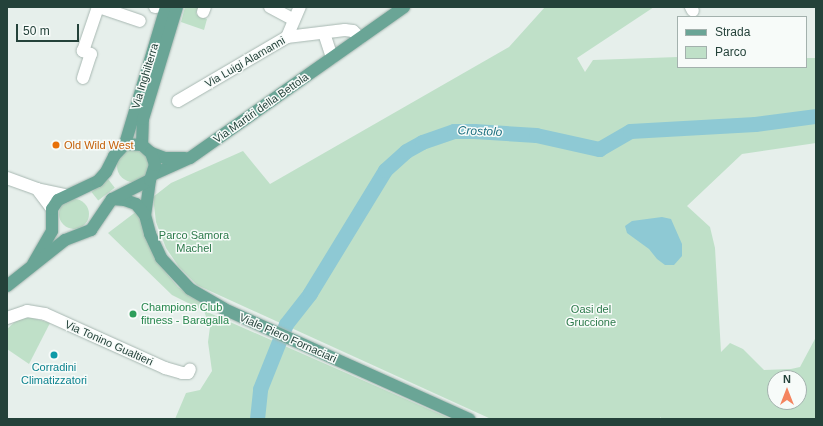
<!DOCTYPE html>
<html>
<head>
<meta charset="utf-8">
<style>
	body { margin:0 }
	#map { position:relative; width:823px; height:426px; overflow:hidden; background:#e6efeb; font-family:Helvetica,sans-serif }
	div>[style] { position:absolute }
	.green>* { inset:0; background:#bfe0c8; transform-origin:0 0 }
	.round { border-radius:50% }
	.water>* { inset:0; background:#8ec9d4 }
	.river>* { height:15px; margin:-7.5px; padding:0 7.5px; transform-origin:7.5px; border-radius:7.5px; background:#8ec9d4 }
	.roads { filter:drop-shadow(0 0 1px #a8b8b2) drop-shadow(0 0 1px #a8b8b2) }
	.minor>* { height:12px; margin:-6px; padding:0 6px; transform-origin:6px; border-radius:6px; background:#fff }
	.major>* { height:12px; margin:-6px; padding:0 6px; transform-origin:6px; border-radius:6px; background:#6aa596 }
	.dots>* { width:11px; height:11px; translate:-50% -50%; box-sizing:border-box; border:2px solid #f7fbf9; border-radius:50% }
	span { translate:-50% -50%; white-space:nowrap; text-align:center; line-height:1.15; -webkit-text-stroke:3px #f7fbf9; paint-order:stroke }
	.street-label { font-size:11px; color:#24423a }
	.food-label { font-size:11px; color:#c56008 }
	.left { translate:0 -50%; text-align:left }
	.park-label { font-size:11px; color:#2d7a4b }
	.leisure-label { font-size:11px; color:#27864d }
	.culture-label { font-size:11px; color:#0d838f }
	.water-label { font-size:12px; color:#1c6f80; font-style:italic }
	.frame { position:absolute; inset:0; border:8px solid #24423a; pointer-events:none }
	.legend { position:absolute; left:677px; top:16px; width:130px; height:52px; box-sizing:border-box; background:#f7fbf9; border:1px solid #a3b1ad; margin:0; padding:5px 7px; list-style:none; font-size:12px; color:#24423a }
	.legend li { display:flex; align-items:center; gap:8px; height:20px }
	.legend b { width:20px; border:1px solid #a3b1ad }
	.north { position:absolute; left:767px; top:370px; width:40px; height:40px; box-sizing:border-box; background:#f7fbf9; border:1px solid #a3b1ad; border-radius:50%; rotate:0deg; font-size:11px; font-weight:700; line-height:16px; text-align:center; color:#24423a }
	.north::after { content:''; display:block; margin:auto; width:14px; height:18px; background:#f4845f; clip-path:polygon(50% 0,100% 100%,50% 72%,0 100%) }
	.scale { position:absolute; left:16px; top:24px; width:63px; height:18px; box-sizing:border-box; border:2px solid #24423a; border-top:0; padding-left:5px; font-size:12px; line-height:14px; white-space:nowrap; color:#24423a; -webkit-text-stroke:3px #f7fbf9; paint-order:stroke }
</style>
</head>
<body>
<div id="map">
	<div class="green">
		<i style="clip-path:polygon(185px 7px,198px 7px,196px 14px,207px 19px,204px 30px,181px 22px)"></i>
		<i style="clip-path:polygon(evenodd,545px 7px,654px 7px,577px 58px,585px 72px,593px 60px,678px 57px,678px 67px,806px 67px,806px 58px,816px 58px,816px 143px,742px 154px,687px 206px,710px 227px,715px 248px,721px 352px,730px 343px,743px 349px,764px 370px,791px 369px,800px 367px,816px 337px,816px 419px,662px 419px,660px 417px,660px 419px,491px 419px,197px 285px,179px 267px,166px 248px,156px 222px,153px 197px,171px 183px,243px 151px,270px 184px,509px 47px,545px 7px,775px 378px,799px 378px,799px 402px,775px 402px,775px 378px)"></i>
		<i class="round" style="left:117px;top:150px;width:32px;height:32px"></i>
		<i style="left:108px;top:179px;width:11px;height:21px;rotate:52deg"></i>
		<i class="round" style="left:59px;top:199px;width:30px;height:30px"></i>
		<i style="clip-path:polygon(137px 211px,163px 269px,178px 287px,208px 306px,205px 311px,451px 419px,175px 419px,186px 393px,200px 390px,212px 371px,208px 342px,210px 327px,204px 311px,172px 295px,108px 233px)"></i>
		<i style="clip-path:polygon(30px 317px,50px 323px,29px 364px,7px 349px,7px 329px,17px 320px)"></i>
	</div>
	<div class="water">
		<i style="clip-path:polygon(662px 217px,671px 219px,682px 244px,682px 256px,674px 265px,665px 265px,657px 259px,649px 249px,627px 233px,625px 226px,632px 221px)"></i>
	</div>
	<div class="river">
		<i style="left:257px;top:419px;width:30px;rotate:-84deg"></i>
		<i style="left:260px;top:389px;width:70px;rotate:-68.2deg"></i>
		<i style="left:286px;top:324px;width:39px;rotate:-52deg"></i>
		<i style="left:310px;top:293px;width:144px;rotate:-58.6deg"></i>
		<i style="left:385px;top:170px;width:28px;rotate:-42deg"></i>
		<i style="left:406px;top:151px;width:18px;rotate:-29deg"></i>
		<i style="left:422px;top:142px;width:34px;rotate:-19deg"></i>
		<i style="left:454px;top:131px;width:20px"></i>
		<i style="left:474px;top:131px;width:62px;rotate:3.7deg"></i>
		<i style="left:536px;top:135px;width:65px;rotate:12.5deg"></i>
		<i style="left:599px;top:149px;width:36px;rotate:-30deg"></i>
		<i style="left:630px;top:131px;width:125px;rotate:-3.2deg"></i>
		<i style="left:755px;top:124px;width:62px;rotate:-7.5deg"></i>
	</div>
	<div class="roads">
		<div class="minor">
			<i style="left:99px;top:7px;width:43px;rotate:18.9deg"></i>
			<i style="left:155px;top:7px;width:1px"></i>
			<i style="left:270px;top:7px;width:27px;rotate:28deg"></i>
			<i style="left:691px;top:7px;width:4px;rotate:63deg"></i>
			<i style="left:203px;top:12px;width:5px;rotate:-68deg"></i>
			<i style="left:324px;top:33px;width:26px;rotate:72deg"></i>
			<i style="left:287px;top:37px;width:33px;rotate:-67deg"></i>
			<i style="left:83px;top:78px;width:25px;rotate:-72deg"></i>
			<i style="left:91px;top:54px;width:9px;rotate:-159deg"></i>
			<i style="left:83px;top:51px;width:46px;rotate:-71.2deg"></i>
			<i style="left:178px;top:101px;width:126px;rotate:-30.4deg"></i>
			<i style="left:287px;top:37px;width:58px;rotate:-6.9deg"></i>
			<i style="left:345px;top:30px;width:8px;rotate:7deg"></i>
			<i style="left:353px;top:31px;width:10px;rotate:45deg"></i>
			<i style="left:7px;top:178px;width:32px;rotate:20deg"></i>
			<i style="left:37px;top:189px;width:29px;rotate:12deg"></i>
			<i style="left:37px;top:189px;width:25px;rotate:53deg"></i>
			<i style="left:7px;top:318px;width:21px;rotate:-19deg"></i>
			<i style="left:27px;top:311px;width:18px;rotate:9deg"></i>
			<i style="left:45px;top:314px;width:132px;rotate:24.2deg"></i>
			<i style="left:165px;top:368px;width:18px;rotate:16deg"></i>
			<i style="left:182px;top:373px;width:6px"></i>
			<i style="left:188px;top:373px;width:4px;rotate:-63deg"></i>
		</div>
		<div class="major">
			<i style="left:125px;top:144px;width:143px;rotate:-73.3deg"></i>
			<i style="left:142px;top:145px;width:26px;rotate:-88deg"></i>
			<i style="left:143px;top:119px;width:117px;rotate:-73.1deg"></i>
			<i style="left:154px;top:174px;width:39px;rotate:-24deg"></i>
			<i style="left:190px;top:158px;width:262px;rotate:-35.2deg"></i>
			<i style="left:150px;top:180px;width:35px;rotate:98deg"></i>
			<i style="left:145px;top:215px;width:20px;rotate:75deg"></i>
			<i style="left:150px;top:234px;width:26px;rotate:65deg"></i>
			<i style="left:161px;top:258px;width:42px;rotate:46.9deg"></i>
			<i style="left:190px;top:289px;width:39px;rotate:30deg"></i>
			<i style="left:224px;top:309px;width:269px;rotate:24.2deg"></i>
			<i style="left:112px;top:199px;width:13px;rotate:4deg"></i>
			<i style="left:125px;top:200px;width:12px;rotate:20deg"></i>
			<i style="left:136px;top:204px;width:14px;rotate:51deg"></i>
			<i style="left:33px;top:264px;width:38px;rotate:-60deg"></i>
			<i style="left:52px;top:231px;width:22px;rotate:-90deg"></i>
			<i style="left:52px;top:209px;width:11px;rotate:-56deg"></i>
			<i style="left:58px;top:200px;width:44px;rotate:-25.4deg"></i>
			<i style="left:98px;top:181px;width:12px;rotate:-48deg"></i>
			<i style="left:106px;top:172px;width:18px;rotate:-63deg"></i>
			<i style="left:114px;top:156px;width:16px;rotate:-47deg"></i>
			<i style="left:125px;top:144px;width:17px;rotate:3deg"></i>
			<i style="left:142px;top:145px;width:12px;rotate:42deg"></i>
			<i style="left:151px;top:153px;width:15px;rotate:20deg"></i>
			<i style="left:165px;top:158px;width:20px"></i>
			<i style="left:7px;top:286px;width:74px;rotate:-38.4deg"></i>
			<i style="left:65px;top:240px;width:28px;rotate:-21deg"></i>
			<i style="left:91px;top:230px;width:37px;rotate:-56deg"></i>
			<i style="left:112px;top:199px;width:42px;rotate:-26.6deg"></i>
			<i style="left:150px;top:180px;width:16px;rotate:-72deg"></i>
			<i style="left:155px;top:165px;width:13px;rotate:-108deg"></i>
		</div>
	</div>
	<div class="dots">
		<i style="left:56px;top:145px;background:#e8710a"></i>
		<i style="left:133px;top:314px;background:#2e9e5b"></i>
		<i style="left:54px;top:355px;background:#0f9aa8"></i>
	</div>
	<div class="street-label">
		<span style="left:245px;top:62px;rotate:-30deg">Via Luigi Alamanni</span>
		<span style="left:145px;top:76px;rotate:-73deg">Via Inghilterra</span>
		<span style="left:261px;top:108px;rotate:-35deg">Via Martiri della Bettola</span>
		<span style="left:288px;top:338px;rotate:24deg">Viale Piero Fornaciari</span>
		<span style="left:109px;top:343px;rotate:24deg">Via Tonino Gualtieri</span>
	</div>
	<div class="food-label">
		<span class="left" style="left:64px;top:145px">Old Wild West</span>
	</div>
	<div class="park-label">
		<span style="left:194px;top:242px">Parco Samora<br>Machel</span>
		<span style="left:591px;top:316px">Oasi del<br>Gruccione</span>
	</div>
	<div class="leisure-label">
		<span class="left" style="left:141px;top:314px">Champions Club<br>fitness - Baragalla</span>
	</div>
	<div class="culture-label">
		<span style="left:54px;top:374px">Corradini<br>Climatizzatori</span>
	</div>
	<div class="water-label">
		<span style="left:480px;top:132px;rotate:2deg">Crostolo</span>
	</div>
	<div class="frame"></div>
	<ul class="legend">
	<li><b style="height:5px;background:#6aa596"></b>Strada</li>
	<li><b style="height:11px;background:#bfe0c8"></b>Parco</li>
	</ul>
	<div class="north">N</div>
	<div class="scale">50 m</div>
</div>
</body>
</html>
